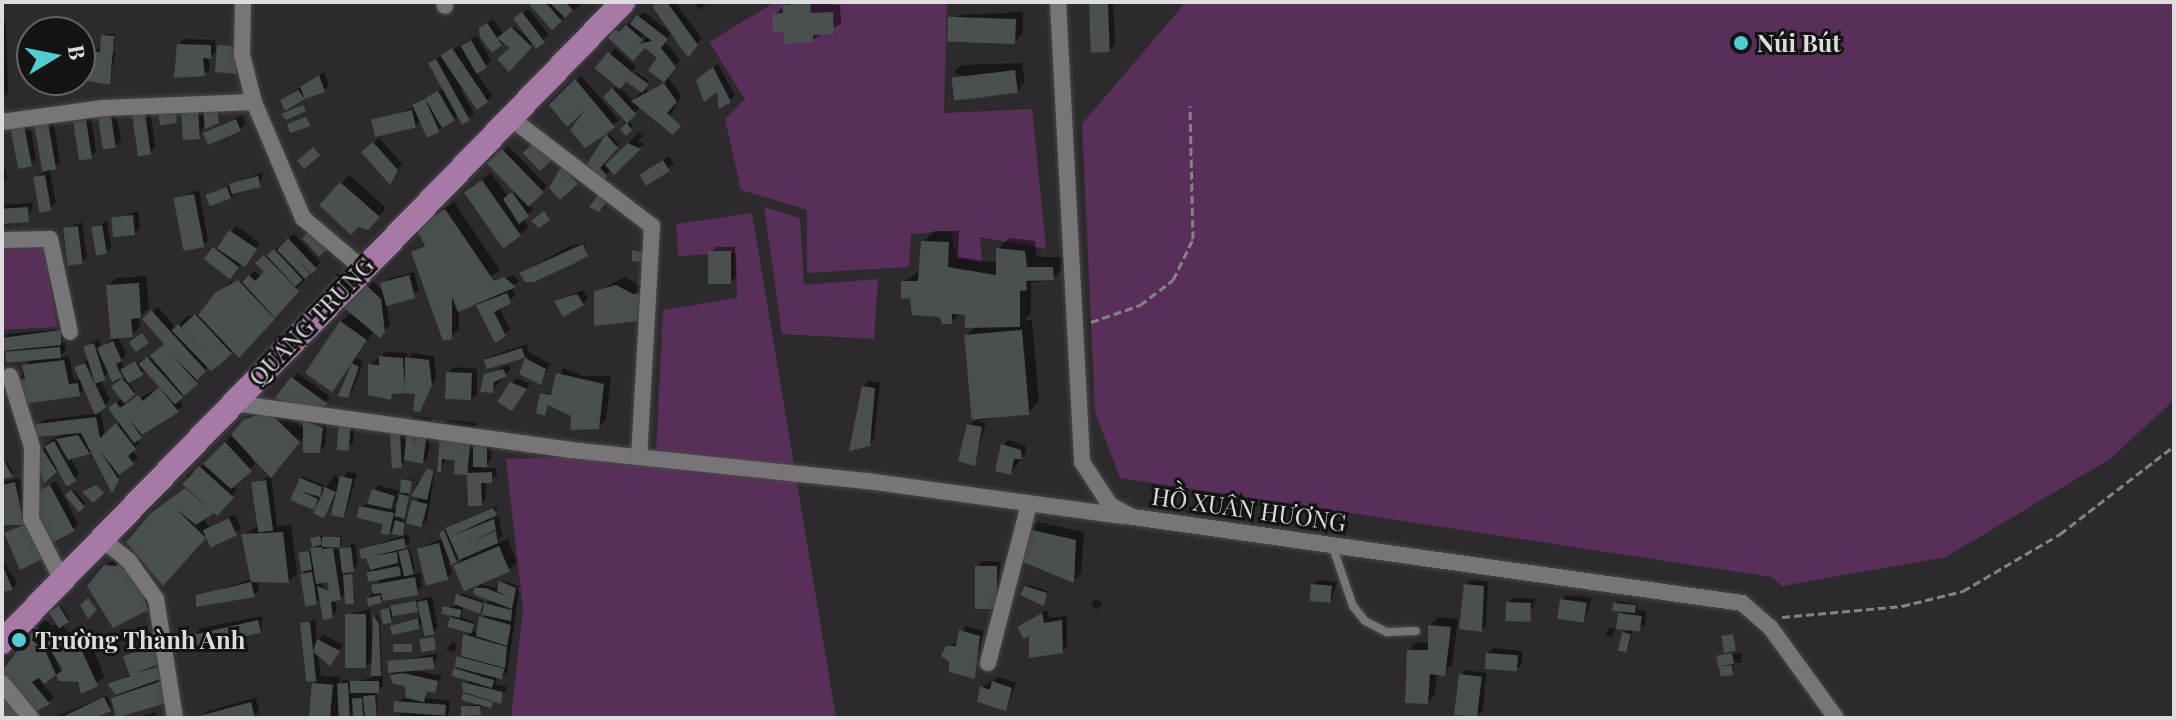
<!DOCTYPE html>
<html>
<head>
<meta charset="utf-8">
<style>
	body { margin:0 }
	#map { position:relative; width:2176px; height:720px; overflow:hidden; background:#2d2a2d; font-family:"Playfair Display",serif }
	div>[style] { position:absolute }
	.green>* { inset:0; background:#582f58 }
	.shadow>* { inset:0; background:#0007; transform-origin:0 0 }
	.building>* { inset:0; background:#4a4f50; transform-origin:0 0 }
	.path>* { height:3px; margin-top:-1.5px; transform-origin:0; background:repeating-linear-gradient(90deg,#858385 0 8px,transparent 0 12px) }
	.roads { filter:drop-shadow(0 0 2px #494749) drop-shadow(0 0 2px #494749) }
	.lane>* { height:8px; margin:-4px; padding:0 4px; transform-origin:4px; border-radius:4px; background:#787478 }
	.street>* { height:16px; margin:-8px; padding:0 8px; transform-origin:8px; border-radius:8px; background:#787478 }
	.primary>* { height:24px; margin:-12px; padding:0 12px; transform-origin:12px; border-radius:12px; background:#a779a7 }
	.dots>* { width:22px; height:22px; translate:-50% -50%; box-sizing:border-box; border:4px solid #141314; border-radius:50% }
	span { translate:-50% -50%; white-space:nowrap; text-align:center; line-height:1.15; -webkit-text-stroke:6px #141314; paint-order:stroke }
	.poi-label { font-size:24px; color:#dedcde; font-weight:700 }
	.left { translate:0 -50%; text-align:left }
	.street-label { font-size:24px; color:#dedcde }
	.frame { position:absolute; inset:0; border:4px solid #dedcde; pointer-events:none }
	.north { position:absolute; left:16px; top:16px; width:80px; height:80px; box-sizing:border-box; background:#141314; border:2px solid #656365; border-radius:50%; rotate:80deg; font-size:22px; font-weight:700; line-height:32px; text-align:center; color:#dedcde }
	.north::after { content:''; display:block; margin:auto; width:28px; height:36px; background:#51ccd1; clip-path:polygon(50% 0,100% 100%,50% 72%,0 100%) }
</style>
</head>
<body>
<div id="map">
	<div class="green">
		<i style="clip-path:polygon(775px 2px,947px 2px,944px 113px,1032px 109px,1046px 249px,980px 237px,982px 263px,957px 258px,950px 231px,911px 234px,909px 267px,807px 273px,807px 210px,741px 190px,725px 119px,745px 99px,709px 42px)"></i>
		<i style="clip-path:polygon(1186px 2px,2174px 2px,2174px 400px,2110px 459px,1946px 557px,1782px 586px,1771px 577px,1120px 478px,1095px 412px,1082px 124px)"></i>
		<i style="clip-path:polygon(764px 207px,800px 218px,804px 285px,878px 279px,874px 339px,782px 334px)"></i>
		<i style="clip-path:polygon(752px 213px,836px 718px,511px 718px,523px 609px,506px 459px,656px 453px,663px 310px,737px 298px,736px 253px,678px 256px,676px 224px)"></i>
		<i style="clip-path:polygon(44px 248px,57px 327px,2px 330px,2px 250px)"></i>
	</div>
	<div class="shadow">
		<i style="clip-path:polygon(530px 2px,584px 2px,552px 27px)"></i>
		<i style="clip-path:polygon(659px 2px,675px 2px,701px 38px,693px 51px)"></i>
		<i style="clip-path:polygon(693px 2px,709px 2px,700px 9px)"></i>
		<i style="clip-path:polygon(788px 2px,840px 5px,841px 24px,812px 40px,774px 15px)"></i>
		<i style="clip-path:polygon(1092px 2px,1113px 2px,1115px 45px,1109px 50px)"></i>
		<i style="left:528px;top:9px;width:33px;height:8px;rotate:51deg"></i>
		<i style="clip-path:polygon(644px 12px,671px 33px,665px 42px,680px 60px,667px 76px,681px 96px,665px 125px,641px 106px,627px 120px,633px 126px,626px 133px,622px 129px,629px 123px,606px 97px,618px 85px,598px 67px,615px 48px,636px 67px,619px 86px,633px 101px,643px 90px,630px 81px,636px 72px,649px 81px,645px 88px,650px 93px,666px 82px,651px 70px,660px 58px,644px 47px,645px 34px,636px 45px,611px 38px)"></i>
		<i style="clip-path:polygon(1023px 12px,1023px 34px,1015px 42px,950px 23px,958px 15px)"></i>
		<i style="clip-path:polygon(493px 19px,504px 35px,514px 27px,533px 42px,509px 69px,512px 48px,504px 41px,493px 50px,482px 28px)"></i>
		<i style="clip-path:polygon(2px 22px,6px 22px,8px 93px,2px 99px)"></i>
		<i style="clip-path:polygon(62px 25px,70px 28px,68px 32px,58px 32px)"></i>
		<i style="clip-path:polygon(106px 34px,115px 34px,111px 57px,116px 51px,109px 83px,88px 52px,103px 47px)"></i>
		<i style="clip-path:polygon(477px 36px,491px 61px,476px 72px,492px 96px,487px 101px,460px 89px,474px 113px,469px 118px,459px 115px,438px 131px,421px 120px,415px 126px,373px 122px,415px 107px,444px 88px,429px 63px)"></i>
		<i style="clip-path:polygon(184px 39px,215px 40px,216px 52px,208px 57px,210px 69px,204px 74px,179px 44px)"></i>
		<i style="clip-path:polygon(1022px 63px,1025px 82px,1017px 91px,953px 73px,961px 65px)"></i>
		<i style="clip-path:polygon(718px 64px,735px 95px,730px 101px,704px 75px)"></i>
		<i style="clip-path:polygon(324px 72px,329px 85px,324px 90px,286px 108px,284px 98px)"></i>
		<i style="clip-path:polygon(581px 76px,619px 120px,585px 145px,587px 108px,560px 98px)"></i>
		<i style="clip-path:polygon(149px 102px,155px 147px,150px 152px,133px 109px)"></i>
		<i style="clip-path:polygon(115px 106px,121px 141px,115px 146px,99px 113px)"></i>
		<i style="clip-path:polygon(203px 106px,203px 113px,219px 107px,220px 119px,203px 128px,199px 137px,183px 112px)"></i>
		<i style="clip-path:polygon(52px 113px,60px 162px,49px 169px,56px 203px,50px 208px,35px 178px,44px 172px,35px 121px)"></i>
		<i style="clip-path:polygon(242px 115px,245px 124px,240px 129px,205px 134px)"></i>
		<i style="clip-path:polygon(91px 116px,96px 152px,91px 157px,75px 123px)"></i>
		<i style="clip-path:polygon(29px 121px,36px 159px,31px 164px,12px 128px)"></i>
		<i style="clip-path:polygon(639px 132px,643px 136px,638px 141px,644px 144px,614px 172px,611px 169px,604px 178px,590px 164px,609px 134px,619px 144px,603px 162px,607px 166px)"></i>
		<i style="clip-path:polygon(379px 138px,402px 164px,390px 182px,364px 152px)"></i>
		<i style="clip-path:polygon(508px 146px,547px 186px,529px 204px,533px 210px,523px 219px,528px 227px,520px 235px,466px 192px,491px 173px,508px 197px,516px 190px,490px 164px)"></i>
		<i style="clip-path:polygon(669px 156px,674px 164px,647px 183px,647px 170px)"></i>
		<i style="clip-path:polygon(2px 164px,7px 177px,2px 182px)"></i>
		<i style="clip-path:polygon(263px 172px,260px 185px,230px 197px,207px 195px)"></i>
		<i style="clip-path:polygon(349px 175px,386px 208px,367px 228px,322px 205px)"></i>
		<i style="clip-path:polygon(199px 190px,208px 240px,203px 245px,175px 199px)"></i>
		<i style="clip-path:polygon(454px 202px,500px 270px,459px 296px,513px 275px,519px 281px,512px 287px,515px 296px,499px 307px,510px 330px,495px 340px,476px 302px,459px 309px,459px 329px,451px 337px,414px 253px,426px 243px,426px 221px)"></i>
		<i style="clip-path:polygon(33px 203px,28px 220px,2px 222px,2px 205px)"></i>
		<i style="clip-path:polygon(138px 211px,140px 228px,135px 233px,113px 219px)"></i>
		<i style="clip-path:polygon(107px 221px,111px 247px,106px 253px,93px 228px)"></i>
		<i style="clip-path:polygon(82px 222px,87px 257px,82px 262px,65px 229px)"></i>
		<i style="clip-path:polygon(236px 226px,260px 243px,235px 271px,207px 259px)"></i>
		<i style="clip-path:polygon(934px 231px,959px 231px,958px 257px,998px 263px,998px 249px,1009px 238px,1035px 241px,1037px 257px,1063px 257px,1064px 267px,1053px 278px,1031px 283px,1031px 314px,1024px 321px,1032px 320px,1039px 402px,1028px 413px,977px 421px,986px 423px,974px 463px,968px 425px,976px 420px,966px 336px,977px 326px,968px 314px,960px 313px,951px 322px,912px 295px,903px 282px,921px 271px,923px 242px)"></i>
		<i style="clip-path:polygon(evenodd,294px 234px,320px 262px,239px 356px,233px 349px,208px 367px,178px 399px,183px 406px,137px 439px,140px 443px,132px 450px,138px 458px,122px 471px,112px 490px,91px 452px,70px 457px,79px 474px,74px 479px,59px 468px,45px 479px,38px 456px,47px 443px,67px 432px,38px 425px,44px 420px,101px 413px,105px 436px,120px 421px,116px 403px,123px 398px,114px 386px,131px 373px,110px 372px,100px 379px,110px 400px,105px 405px,85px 388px,79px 394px,19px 381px,31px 359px,7px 353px,13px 347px,2px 342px,7px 334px,77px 328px,76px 340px,68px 341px,67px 336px,59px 343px,65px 343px,66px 350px,59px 357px,69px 356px,74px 380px,82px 379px,77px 367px,89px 359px,85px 346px,99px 339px,101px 347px,113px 339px,108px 286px,116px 278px,146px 276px,149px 308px,139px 317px,140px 327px,132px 335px,118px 337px,126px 354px,121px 360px,125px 369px,137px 361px,141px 366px,166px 343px,144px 319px,158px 307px,176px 328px,186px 317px,203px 313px,231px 281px,235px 286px,255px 271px,261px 277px,266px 272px,258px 263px,294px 234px,146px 369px,162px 386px,126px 405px,124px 401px,135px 391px,128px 382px,146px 369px)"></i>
		<i style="clip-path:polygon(585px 243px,587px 255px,521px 273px,572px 245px)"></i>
		<i style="clip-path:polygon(716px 247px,735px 247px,736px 277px,730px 282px,710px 252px)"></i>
		<i style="clip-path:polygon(414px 272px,419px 291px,386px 303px,390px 325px,380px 336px,374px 330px,356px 358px,363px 362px,353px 390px,348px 396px,351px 365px,332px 389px,341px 322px,352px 312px,346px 307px,372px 280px,385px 294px,383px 284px,388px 279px)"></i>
		<i style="clip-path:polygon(625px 277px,642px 287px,645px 314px,596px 292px)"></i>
		<i style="clip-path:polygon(583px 290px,588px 299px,583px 304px,557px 301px)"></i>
		<i style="clip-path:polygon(527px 344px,528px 352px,550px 364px,541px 382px,521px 373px,528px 356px,488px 364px,486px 358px)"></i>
		<i style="clip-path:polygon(386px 352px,407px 353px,408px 358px,412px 353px,434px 356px,436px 378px,419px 409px,407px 375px,391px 398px,382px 399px,370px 365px)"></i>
		<i style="clip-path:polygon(508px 365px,511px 369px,492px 391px,485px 375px)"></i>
		<i style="clip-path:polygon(453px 367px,477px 369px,477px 394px,472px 399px,448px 373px)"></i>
		<i style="clip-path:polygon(563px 368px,583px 376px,611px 376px,606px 419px,598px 428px,549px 403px,546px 412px,542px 394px,553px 393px)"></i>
		<i style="clip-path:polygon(298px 373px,331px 398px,312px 410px,278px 397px)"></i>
		<i style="clip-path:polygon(517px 378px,530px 384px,517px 403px,512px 383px)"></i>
		<i style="clip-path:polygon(869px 381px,880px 383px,874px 438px,869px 444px,864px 386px)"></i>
		<i style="clip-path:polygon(277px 404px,305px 431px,305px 420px,327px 423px,325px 446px,319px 451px,305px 435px,279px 468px,244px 446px,255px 464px,232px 486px,237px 490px,223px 507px,203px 519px,210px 527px,235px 514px,241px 528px,235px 533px,208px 534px,171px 575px,153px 514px,188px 488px,187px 476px,206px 463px,253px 412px)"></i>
		<i style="clip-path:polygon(evenodd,415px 416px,432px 418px,428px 457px,423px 462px,406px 458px,401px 466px,392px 433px,415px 416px,410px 422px,408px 442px,405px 442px,404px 428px,410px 422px)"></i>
		<i style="clip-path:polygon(355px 420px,353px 444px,339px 448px)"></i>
		<i style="clip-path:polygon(449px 420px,477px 423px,475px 438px,492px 434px,491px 460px,482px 468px,496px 468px,497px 476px,486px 481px,486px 499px,481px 504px,470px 504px,469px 470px,466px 473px,458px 459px,446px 458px,441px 470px,443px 425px)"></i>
		<i style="clip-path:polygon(1008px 440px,1025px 445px,1026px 452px,1011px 473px,1003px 445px)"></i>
		<i style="clip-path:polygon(7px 461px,14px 474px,2px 477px,2px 472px)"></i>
		<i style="clip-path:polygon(evenodd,435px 469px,427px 520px,422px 525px,406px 521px,404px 534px,394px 533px,395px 527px,389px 533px,386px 522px,361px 507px,370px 502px,378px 485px,399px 491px,396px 500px,405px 491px,403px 480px,413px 479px,401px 520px,409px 521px,419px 496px,414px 495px,417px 482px,426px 481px,428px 470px,435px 469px,401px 497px,398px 508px,391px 507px,401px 497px)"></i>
		<i style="clip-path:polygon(347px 472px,357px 474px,345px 515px,337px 494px,325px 516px,322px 498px,313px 507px,293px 499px,303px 477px,323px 485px,321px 493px,336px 474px,340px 487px)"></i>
		<i style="clip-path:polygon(271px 476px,277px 526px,291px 525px,297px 573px,289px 581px,257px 580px,259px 590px,254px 595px,198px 596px,252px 579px,243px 535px,258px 526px,253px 483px)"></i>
		<i style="clip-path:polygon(20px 478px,25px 501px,56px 481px,78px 524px,73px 529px,28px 518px,2px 523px,2px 482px)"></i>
		<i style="left:74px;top:490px;width:18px;height:8px;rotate:49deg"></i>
		<i style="clip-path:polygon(499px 505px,490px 519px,499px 516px,502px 536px,493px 545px,508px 539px,517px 562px,509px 570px,465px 588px,456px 566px,464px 557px,449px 563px,452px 573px,447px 578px,418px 548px,443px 539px,443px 531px,453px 524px)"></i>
		<i style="clip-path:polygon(1038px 522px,1084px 532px,1081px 573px,1073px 581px,1030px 530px)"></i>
		<i style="clip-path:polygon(409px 534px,410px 541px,401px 550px,410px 548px,415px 570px,410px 574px,420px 573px,422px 588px,381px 601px,369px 598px,381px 578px,369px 573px,367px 555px,361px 549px)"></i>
		<i style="clip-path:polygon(evenodd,322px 535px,323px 539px,341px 536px,341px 545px,316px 550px,344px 549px,355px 543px,358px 565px,349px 574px,355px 600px,347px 592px,335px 599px,337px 611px,332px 617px,321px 598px,316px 603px,302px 575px,308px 568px,300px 554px,312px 550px,317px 544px,312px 538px,322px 535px,329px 580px,332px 599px,321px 582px,329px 580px)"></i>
		<i style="left:114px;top:558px;width:59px;height:12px;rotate:46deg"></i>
		<i style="clip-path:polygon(2px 559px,17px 583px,12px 588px,2px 589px)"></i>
		<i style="clip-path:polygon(982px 561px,1001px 562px,996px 603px,991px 608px,977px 566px)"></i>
		<i style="clip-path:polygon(evenodd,503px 580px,517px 586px,519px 594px,507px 673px,497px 676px,495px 684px,507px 687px,500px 701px,482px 703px,480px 713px,463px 706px,481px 704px,465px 694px,468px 679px,455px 669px,470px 631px,449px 625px,452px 614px,445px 607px,455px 606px,460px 593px,483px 601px,482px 608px,491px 599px,476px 589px,481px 584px,499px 589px,503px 580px,463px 605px,480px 612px,486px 605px,479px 633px,472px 631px,475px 622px,462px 618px,463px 605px)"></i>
		<i style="clip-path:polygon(1318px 580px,1337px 582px,1331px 601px,1312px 585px)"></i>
		<i style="clip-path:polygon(1471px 580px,1488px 582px,1486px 625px,1481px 630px,1466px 585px)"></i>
		<i style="clip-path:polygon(1028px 585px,1048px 591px,1043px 603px,1026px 587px)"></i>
		<i style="clip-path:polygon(1567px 595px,1591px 598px,1585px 621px,1562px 600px)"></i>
		<i style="clip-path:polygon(432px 596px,438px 627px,433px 632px,424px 622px,418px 627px,392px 626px,422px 616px,420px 607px,393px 616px,391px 622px,382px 611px)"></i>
		<i style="clip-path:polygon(1513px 598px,1535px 599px,1528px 620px,1508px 603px)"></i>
		<i style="clip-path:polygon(1095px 599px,1103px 602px,1098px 609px,1091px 606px)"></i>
		<i style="clip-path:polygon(1617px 601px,1637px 604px,1637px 610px,1646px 612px,1645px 625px,1633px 629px,1628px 650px,1624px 633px,1628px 629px)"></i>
		<i style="clip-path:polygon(evenodd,61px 606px,70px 619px,62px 624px,73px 639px,86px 633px,105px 677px,82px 691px,75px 681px,55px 673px,42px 683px,54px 698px,49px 702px,5px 671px,37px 626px,45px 620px,52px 626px,58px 623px,52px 614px,61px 606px,45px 633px,53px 647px,40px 636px,45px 633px,61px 606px,54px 655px,65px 668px,61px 672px,54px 655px)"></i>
		<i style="clip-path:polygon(370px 609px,371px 630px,376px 614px,380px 621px,382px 672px,377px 677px,383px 676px,383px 686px,376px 691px,378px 717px,342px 718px,338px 700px,339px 718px,312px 718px,314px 684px,319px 679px,307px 681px,302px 626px,315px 619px,317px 641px,323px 635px,343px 645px,330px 664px,318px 654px,321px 676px,340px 677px,339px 685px,344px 679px,353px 683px,373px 677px,373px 659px,367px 666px,347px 615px)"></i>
		<i style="clip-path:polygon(1047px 610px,1049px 618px,1067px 616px,1067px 646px,1062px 651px,1019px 627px)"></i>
		<i style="clip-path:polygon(263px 616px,260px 632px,196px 634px,201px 628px)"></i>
		<i style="clip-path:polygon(1438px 617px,1458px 619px,1452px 665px,1437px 673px,1435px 694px,1427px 702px,1409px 650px,1417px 642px,1430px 643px,1430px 625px)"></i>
		<i style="clip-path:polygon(966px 626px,984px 631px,974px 677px,947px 647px,959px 642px)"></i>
		<i style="clip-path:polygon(1615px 629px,1612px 637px,1606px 636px,1608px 628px)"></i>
		<i style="clip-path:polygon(167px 639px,177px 693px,113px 699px,118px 694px,110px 684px,131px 674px,125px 656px)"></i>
		<i style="clip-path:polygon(452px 642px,457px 644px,454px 652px,446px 650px)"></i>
		<i style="clip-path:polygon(1493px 648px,1522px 651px,1522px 664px,1516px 669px,1487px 654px)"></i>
		<i style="clip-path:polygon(438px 653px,433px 667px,414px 670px,442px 676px,434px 690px,427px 689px,426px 698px,450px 701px,448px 718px,398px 718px,404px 710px,396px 702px,408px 697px,407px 685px,394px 682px,389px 663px)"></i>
		<i style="clip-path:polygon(1742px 653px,1741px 663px,1733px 662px,1734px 671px,1722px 675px,1718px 656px)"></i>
		<i style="clip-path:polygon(1466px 670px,1486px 673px,1483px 710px,1478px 715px,1461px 675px)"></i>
		<i style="clip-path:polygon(999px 677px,1016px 683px,1006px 709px,979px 700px,982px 687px)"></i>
		<i style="clip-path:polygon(107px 696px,112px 707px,99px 714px,52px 718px)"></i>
		<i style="clip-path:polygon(256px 698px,259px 712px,254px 717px,202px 718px,207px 711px)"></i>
		<i style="clip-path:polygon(156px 712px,157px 718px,134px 718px)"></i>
	</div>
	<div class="building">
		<i style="clip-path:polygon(527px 2px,545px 2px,562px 21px,552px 30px)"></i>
		<i style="clip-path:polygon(549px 2px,565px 2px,573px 10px,565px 18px)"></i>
		<i style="clip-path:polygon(659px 2px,667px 2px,698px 45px,688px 58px,652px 6px)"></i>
		<i style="left:1108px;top:2px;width:50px;height:19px;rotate:88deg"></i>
		<i style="clip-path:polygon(810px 3px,811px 13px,833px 12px,834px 34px,813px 35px,813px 42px,784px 44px,784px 32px,773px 32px,772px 14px,783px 13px,782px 5px)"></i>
		<i style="left:522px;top:12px;width:38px;height:11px;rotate:53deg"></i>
		<i style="clip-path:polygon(637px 15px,668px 39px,661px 48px,676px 67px,664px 83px,648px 70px,657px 58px,645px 48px,633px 61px,608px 38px,614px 29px,619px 32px,626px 25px,643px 40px,639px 44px,652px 41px,630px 24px)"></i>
		<i style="left:1016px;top:19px;width:25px;height:68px;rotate:92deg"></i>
		<i style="clip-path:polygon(487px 23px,502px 45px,492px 53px,480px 37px,479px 28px)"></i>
		<i style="clip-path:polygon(511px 27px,532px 47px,509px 72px,497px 59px,510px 48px,497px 38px)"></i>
		<i style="clip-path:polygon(101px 35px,114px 36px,110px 85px,83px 80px,86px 51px,100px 52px)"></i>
		<i style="left:471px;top:40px;width:32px;height:12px;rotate:60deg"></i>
		<i style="clip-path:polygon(177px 44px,211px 45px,211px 59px,203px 58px,205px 76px,174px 78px)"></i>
		<i style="clip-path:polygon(217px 45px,233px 46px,237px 74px,215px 72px)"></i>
		<i style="left:452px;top:48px;width:65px;height:14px;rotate:56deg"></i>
		<i style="left:608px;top:52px;width:33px;height:21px;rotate:40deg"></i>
		<i style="left:436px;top:59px;width:70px;height:9px;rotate:61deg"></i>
		<i style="clip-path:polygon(713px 67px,731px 102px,719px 109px,717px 92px,704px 102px,696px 80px)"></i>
		<i style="left:1015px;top:70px;width:23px;height:64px;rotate:83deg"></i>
		<i style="left:633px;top:73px;width:19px;height:11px;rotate:35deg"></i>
		<i style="clip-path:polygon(319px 75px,325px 92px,305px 99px,300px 87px)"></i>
		<i style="clip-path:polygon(575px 79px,615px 127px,606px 134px,618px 148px,600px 168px,607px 176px,604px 181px,587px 164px,606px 134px,585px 148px,570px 130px,585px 110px,567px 127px,549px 105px)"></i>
		<i style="clip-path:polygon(664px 83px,677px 102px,667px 113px,681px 126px,673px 135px,631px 101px)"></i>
		<i style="clip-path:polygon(612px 88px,636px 114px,627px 123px,632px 130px,626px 136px,620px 129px,627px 123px,603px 97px)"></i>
		<i style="clip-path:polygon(298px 90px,305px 99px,285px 111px,280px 100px)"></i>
		<i style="left:438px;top:91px;width:34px;height:15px;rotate:60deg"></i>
		<i style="left:425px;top:99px;width:36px;height:14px;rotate:66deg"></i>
		<i style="clip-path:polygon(303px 105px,306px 111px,286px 120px,281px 114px)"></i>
		<i style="left:144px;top:106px;width:49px;height:13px;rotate:82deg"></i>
		<i style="clip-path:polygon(218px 108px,219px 123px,205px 129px,203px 111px)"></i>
		<i style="left:110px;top:110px;width:38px;height:13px;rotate:81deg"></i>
		<i style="left:198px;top:110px;width:29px;height:17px;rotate:86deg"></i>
		<i style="left:412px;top:110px;width:18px;height:42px;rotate:77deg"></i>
		<i style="left:175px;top:111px;width:12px;height:17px;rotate:81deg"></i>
		<i style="left:47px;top:117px;width:53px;height:14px;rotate:80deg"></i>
		<i style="clip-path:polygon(306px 117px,311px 126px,290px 133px,287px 124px)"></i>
		<i style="left:236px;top:119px;width:13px;height:36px;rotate:67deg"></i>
		<i style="left:86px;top:120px;width:39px;height:13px;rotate:81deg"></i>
		<i style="left:24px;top:125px;width:42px;height:14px;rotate:79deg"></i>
		<i style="clip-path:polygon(373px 142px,398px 170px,390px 185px,361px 152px)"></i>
		<i style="left:534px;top:142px;width:25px;height:16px;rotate:45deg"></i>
		<i style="clip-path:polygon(628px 143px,641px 149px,614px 175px,605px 165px)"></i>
		<i style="left:313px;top:147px;width:11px;height:21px;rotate:49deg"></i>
		<i style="left:502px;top:149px;width:60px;height:21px;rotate:46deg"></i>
		<i style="left:663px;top:160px;width:13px;height:28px;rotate:58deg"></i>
		<i style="clip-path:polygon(562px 166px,578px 184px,560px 200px,549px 188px)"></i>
		<i style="left:45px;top:175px;width:36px;height:12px;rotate:80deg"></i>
		<i style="left:258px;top:176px;width:11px;height:30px;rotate:75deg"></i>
		<i style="left:482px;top:180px;width:68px;height:22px;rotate:55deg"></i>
		<i style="clip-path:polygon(340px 182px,380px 217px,368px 230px,358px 227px,351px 235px,319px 205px)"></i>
		<i style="left:227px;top:187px;width:12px;height:23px;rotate:70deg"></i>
		<i style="clip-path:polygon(512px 192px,529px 216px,519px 224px,503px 199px)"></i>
		<i style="left:194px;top:194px;width:54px;height:21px;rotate:79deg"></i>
		<i style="clip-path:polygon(599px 194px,608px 199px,599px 212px,589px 207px)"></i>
		<i style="left:28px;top:207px;width:15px;height:26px;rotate:86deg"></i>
		<i style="clip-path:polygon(445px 209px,494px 281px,504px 277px,516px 287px,458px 312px,452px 297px,452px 339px,443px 341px,411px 252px,425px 246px,416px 228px)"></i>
		<i style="clip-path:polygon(544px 211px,550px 220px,539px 228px,531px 221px)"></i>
		<i style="left:133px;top:215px;width:20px;height:22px;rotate:84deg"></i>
		<i style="left:102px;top:225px;width:29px;height:11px;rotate:80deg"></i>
		<i style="left:78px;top:226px;width:38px;height:15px;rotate:83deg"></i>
		<i style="left:313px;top:228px;width:25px;height:15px;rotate:47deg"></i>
		<i style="left:229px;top:230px;width:34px;height:22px;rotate:34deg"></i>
		<i style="clip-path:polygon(288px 238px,317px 269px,311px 274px,295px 257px,310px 274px,305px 279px,277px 250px)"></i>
		<i style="clip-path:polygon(921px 241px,949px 242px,948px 267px,996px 275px,996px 248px,1025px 251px,1027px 267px,1053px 267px,1054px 280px,1026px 281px,1027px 290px,1020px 291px,1020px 327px,965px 328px,965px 315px,952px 314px,952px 324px,942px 324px,940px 317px,912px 315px,910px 298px,901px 299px,901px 281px,918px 281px)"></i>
		<i style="clip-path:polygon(583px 244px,588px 256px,573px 264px,534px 282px,525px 282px,519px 273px)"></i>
		<i style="left:213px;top:247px;width:33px;height:15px;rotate:38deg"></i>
		<i style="left:274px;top:249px;width:42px;height:10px;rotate:47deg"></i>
		<i style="clip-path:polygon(632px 250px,645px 253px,644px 262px,632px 261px)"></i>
		<i style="left:708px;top:251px;width:23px;height:33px"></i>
		<i style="clip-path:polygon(264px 255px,299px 291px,275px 318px,242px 282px,249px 275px,255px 281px,264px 272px,255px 263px)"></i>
		<i style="left:409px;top:275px;width:24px;height:30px;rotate:75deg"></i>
		<i style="clip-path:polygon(238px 280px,275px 319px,239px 358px,198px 315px,215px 293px)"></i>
		<i style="clip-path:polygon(139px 283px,141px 318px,131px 319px,133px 337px,111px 339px,106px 285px)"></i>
		<i style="clip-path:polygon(365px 284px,381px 299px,385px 332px,380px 338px,343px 307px)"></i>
		<i style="clip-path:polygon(616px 285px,633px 294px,647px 292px,639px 321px,594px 326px,594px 291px)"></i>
		<i style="clip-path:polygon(507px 293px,511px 303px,494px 312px,506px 336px,495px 343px,476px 305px)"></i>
		<i style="clip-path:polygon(577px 294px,584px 305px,563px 317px,554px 301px)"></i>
		<i style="clip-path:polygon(151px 310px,206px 371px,197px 380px,173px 356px,198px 384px,184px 396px,150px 356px,164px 344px,142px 319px)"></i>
		<i style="left:195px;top:314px;width:54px;height:19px;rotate:47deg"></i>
		<i style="clip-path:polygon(340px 321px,367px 340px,352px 363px,359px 367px,348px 398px,338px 396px,352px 363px,332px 392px,305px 373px)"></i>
		<i style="left:178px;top:324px;width:57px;height:9px;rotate:46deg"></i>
		<i style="clip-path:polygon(61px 330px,61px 345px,2px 351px,2px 338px)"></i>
		<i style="left:1022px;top:330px;width:85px;height:58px;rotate:85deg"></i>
		<i style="left:142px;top:333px;width:12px;height:16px;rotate:55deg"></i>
		<i style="clip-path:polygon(113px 341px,122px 361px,116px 364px,122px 377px,112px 382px,97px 348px)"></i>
		<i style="left:94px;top:343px;width:39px;height:11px;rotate:73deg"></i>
		<i style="left:60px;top:347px;width:11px;height:55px;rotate:85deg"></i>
		<i style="left:522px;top:348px;width:10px;height:40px;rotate:73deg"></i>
		<i style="clip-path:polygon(379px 356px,403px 358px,405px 393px,392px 394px,391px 400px,368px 395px,368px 364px,379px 365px)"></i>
		<i style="left:147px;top:357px;width:54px;height:11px;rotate:48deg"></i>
		<i style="clip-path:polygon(405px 357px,429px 360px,432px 385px,420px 412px,413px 411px,415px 394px,405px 393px)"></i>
		<i style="clip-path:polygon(525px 358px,546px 369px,541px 385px,519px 374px)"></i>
		<i style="clip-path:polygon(64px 360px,69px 384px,78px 383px,80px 396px,24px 404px,16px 380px,25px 379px,22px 365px)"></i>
		<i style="left:135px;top:361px;width:16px;height:17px;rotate:60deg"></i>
		<i style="clip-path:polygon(85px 363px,106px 407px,95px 415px,74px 367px)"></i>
		<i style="clip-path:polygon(503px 369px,507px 376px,494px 382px,493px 393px,480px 392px,484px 374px)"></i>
		<i style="left:446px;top:372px;width:26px;height:27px;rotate:2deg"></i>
		<i style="clip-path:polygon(556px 373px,604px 384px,599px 429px,570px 430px,571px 416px,548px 405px,545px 416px,536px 413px,540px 393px,551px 395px)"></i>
		<i style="clip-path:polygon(291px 377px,328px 404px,312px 412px,275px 398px)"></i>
		<i style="left:122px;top:378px;width:21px;height:14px;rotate:51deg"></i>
		<i style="clip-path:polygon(510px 382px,527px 389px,512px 411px,497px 402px)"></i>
		<i style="clip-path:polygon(862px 386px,875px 388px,870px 446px,849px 451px)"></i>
		<i style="clip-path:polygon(159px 387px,179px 412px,142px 435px,129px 419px,142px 438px,134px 443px,108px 408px,116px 402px,120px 408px,138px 395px,143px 401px)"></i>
		<i style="clip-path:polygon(268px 411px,300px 442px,271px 478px,231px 435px,243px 420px)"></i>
		<i style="clip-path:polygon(96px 417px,100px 438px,116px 423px,136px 449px,128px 456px,134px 464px,119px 475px,100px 451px,119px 480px,112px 493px,81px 433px,35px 437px,36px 424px)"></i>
		<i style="clip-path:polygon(303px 420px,323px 428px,320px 453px,303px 453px)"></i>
		<i style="clip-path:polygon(408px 420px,416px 421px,414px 448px,418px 421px,428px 423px,423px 464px,404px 460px)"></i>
		<i style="left:339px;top:423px;width:12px;height:27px;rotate:5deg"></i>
		<i style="clip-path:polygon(441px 424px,472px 428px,467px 475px,454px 474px,455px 460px,442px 459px,441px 472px,437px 472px)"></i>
		<i style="clip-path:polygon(967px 424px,982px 427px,975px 466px,958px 461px)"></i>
		<i style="left:400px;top:432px;width:36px;height:10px;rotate:87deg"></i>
		<i style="clip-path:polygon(78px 435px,90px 454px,68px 460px,56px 439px)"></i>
		<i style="left:473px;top:438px;width:14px;height:29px"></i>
		<i style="left:54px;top:441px;width:46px;height:11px;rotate:61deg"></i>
		<i style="clip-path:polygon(225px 442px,252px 471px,231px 489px,203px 464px)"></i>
		<i style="clip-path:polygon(1001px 444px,1021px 450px,1022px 459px,1014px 459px,1011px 475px,995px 471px)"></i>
		<i style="clip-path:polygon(41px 447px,57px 472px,44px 483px,36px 456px)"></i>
		<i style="clip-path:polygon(4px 461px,13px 477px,2px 479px)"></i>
		<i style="left:199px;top:466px;width:47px;height:25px;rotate:42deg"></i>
		<i style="clip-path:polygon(427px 469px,434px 470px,427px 500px,411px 496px)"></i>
		<i style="clip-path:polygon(492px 472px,492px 483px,481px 483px,482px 506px,468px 506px,467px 473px)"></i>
		<i style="left:340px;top:476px;width:13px;height:40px;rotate:13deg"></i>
		<i style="clip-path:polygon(300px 478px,322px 487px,320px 497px,300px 491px,318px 499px,314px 510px,290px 500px)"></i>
		<i style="clip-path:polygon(401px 479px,412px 481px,410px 494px,400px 492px)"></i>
		<i style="left:266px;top:480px;width:51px;height:15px;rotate:82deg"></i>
		<i style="clip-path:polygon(15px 482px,24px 525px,44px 558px,20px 570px,4px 533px,24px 525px,2px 525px,2px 485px)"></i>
		<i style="left:50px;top:485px;width:52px;height:32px;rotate:62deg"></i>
		<i style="clip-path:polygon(96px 485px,104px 493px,93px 503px,82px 492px)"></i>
		<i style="left:325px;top:487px;width:12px;height:29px;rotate:24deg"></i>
		<i style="clip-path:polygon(185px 488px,214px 513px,196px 525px,176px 509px,206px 538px,163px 586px,126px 542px,151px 513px)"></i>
		<i style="clip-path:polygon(372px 489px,395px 496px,391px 509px,367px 504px)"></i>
		<i style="left:71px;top:490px;width:22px;height:8px;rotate:51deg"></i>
		<i style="left:399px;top:494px;width:10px;height:23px;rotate:11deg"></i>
		<i style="left:412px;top:500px;width:16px;height:24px;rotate:15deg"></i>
		<i style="clip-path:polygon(359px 506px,394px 513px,389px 535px,381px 534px,383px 524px,357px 518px)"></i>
		<i style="clip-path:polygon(493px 508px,497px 515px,452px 536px,494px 519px,496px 530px,467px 543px,496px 531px,498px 543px,459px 560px,445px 528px)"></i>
		<i style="left:229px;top:518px;width:19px;height:29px;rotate:65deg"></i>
		<i style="clip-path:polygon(395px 520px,405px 523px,403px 536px,392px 534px)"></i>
		<i style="clip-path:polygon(1028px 529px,1076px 540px,1074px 583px,1020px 561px)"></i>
		<i style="clip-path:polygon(444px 530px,457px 562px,451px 565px,439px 533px)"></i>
		<i style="clip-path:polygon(283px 532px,289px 583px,251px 582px,241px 534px)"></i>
		<i style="left:320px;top:536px;width:9px;height:10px;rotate:77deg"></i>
		<i style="left:322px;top:537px;width:18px;height:10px"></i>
		<i style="clip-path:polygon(404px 538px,406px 548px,373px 556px,397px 552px,398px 563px,370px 570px,366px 558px,361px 559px,359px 549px)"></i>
		<i style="left:439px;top:543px;width:38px;height:23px;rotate:76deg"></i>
		<i style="left:499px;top:546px;width:28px;height:50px;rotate:67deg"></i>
		<i style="clip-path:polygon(322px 547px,323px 555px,323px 549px,333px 548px,341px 600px,331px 602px,333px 618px,323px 620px,317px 586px,329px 591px,327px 582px,316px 584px,310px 548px)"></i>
		<i style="left:351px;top:547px;width:25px;height:12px;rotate:83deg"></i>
		<i style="left:408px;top:549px;width:26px;height:10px;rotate:77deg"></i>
		<i style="left:309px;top:551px;width:19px;height:11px;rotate:81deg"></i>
		<i style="clip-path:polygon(121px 561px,138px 580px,148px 610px,113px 628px,87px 586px,104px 565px,116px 566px)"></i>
		<i style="clip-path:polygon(2px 564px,13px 590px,2px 592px)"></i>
		<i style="left:399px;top:566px;width:10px;height:33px;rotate:79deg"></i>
		<i style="left:975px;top:566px;width:22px;height:43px"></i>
		<i style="left:312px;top:572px;width:33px;height:12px;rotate:81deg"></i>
		<i style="left:352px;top:574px;width:30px;height:9px;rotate:86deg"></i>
		<i style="clip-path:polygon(415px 577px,418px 595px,383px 601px,381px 593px,373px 594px,371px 585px)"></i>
		<i style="clip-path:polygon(499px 581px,516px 588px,512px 609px,473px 594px,474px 588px,485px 588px,507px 596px,497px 591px)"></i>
		<i style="clip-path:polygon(251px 582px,255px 597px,196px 607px,196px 595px)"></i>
		<i style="left:1311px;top:584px;width:21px;height:17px;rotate:5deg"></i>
		<i style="clip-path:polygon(1464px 584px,1484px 586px,1482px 632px,1459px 629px)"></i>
		<i style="clip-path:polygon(1025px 586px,1047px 593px,1044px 606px,1020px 595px)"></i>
		<i style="clip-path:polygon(456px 594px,483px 603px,480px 614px,454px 604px)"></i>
		<i style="left:380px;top:595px;width:8px;height:14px;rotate:76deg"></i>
		<i style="clip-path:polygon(88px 598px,97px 610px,88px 619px,80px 605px)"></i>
		<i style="left:1560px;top:599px;width:27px;height:20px;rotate:8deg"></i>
		<i style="left:427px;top:600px;width:35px;height:10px;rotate:78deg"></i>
		<i style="left:416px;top:601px;width:11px;height:26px;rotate:80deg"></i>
		<i style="left:1506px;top:602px;width:25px;height:19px;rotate:2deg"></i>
		<i style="clip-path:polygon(484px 603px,512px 610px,511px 621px,482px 615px)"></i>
		<i style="left:1613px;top:603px;width:23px;height:8px;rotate:5deg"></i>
		<i style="left:59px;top:606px;width:19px;height:12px;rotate:58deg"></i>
		<i style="left:443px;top:606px;width:19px;height:8px;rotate:12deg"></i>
		<i style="left:389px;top:608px;width:15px;height:9px;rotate:79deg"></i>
		<i style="clip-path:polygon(1042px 613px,1044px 623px,1062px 620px,1063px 653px,1029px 658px,1029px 635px,1024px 639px,1017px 627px)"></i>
		<i style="left:1618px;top:613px;width:24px;height:16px;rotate:7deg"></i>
		<i style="left:345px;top:614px;width:21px;height:54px"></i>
		<i style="clip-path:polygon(373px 614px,379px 624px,381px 676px,371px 676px)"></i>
		<i style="clip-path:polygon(479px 616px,511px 625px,507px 646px,476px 636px)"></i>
		<i style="left:450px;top:617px;width:25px;height:10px;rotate:16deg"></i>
		<i style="clip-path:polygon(418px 618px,419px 629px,392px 635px,390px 626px)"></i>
		<i style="left:258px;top:620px;width:13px;height:65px;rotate:77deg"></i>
		<i style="left:310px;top:622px;width:59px;height:10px;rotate:84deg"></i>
		<i style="clip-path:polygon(1428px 625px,1451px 627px,1445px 676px,1430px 674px,1428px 704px,1405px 703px,1407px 650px,1428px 650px)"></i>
		<i style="clip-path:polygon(36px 627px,43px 633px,51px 628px,64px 646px,77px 640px,98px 686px,81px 694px,78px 682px,59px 681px,56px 675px,63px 670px,41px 636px,34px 642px,45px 650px,56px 675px,44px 684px,39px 678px,32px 682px,50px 704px,35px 712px,2px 671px)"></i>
		<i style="clip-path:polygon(959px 630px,980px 636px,975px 679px,949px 672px,949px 661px,941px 656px,946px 646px,956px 646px)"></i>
		<i style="left:1622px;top:632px;width:9px;height:19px;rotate:13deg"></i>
		<i style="clip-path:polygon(463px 634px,507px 647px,505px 668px,461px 656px)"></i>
		<i style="left:1733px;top:634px;width:17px;height:12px;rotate:80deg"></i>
		<i style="left:434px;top:637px;width:13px;height:15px;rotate:81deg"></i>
		<i style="clip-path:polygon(317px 639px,340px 651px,330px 666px,313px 652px)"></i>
		<i style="clip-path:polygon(163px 643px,165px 662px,136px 673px,163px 665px,166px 677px,116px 695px,107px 684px,130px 676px,123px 656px)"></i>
		<i style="left:393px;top:644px;width:19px;height:8px"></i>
		<i style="left:1486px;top:653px;width:32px;height:16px;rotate:4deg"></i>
		<i style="left:1732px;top:653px;width:11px;height:16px;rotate:80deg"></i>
		<i style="left:457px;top:656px;width:49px;height:11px;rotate:15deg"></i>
		<i style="left:433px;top:657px;width:12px;height:46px;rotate:85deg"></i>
		<i style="left:1732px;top:665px;width:10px;height:13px;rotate:84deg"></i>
		<i style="left:454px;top:668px;width:42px;height:8px;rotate:17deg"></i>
		<i style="clip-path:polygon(403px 673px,438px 681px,435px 693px,427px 691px,424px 702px,406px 698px,405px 686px,393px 684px,390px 675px)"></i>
		<i style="left:1459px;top:674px;width:23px;height:41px;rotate:7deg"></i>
		<i style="clip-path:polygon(161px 681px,170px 702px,116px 718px,111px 698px)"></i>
		<i style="left:379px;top:681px;width:12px;height:29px;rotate:90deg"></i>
		<i style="clip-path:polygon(992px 681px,1012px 688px,1006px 711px,977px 702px,980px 686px,990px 690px)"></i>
		<i style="clip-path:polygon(462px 682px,503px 692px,501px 704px,463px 692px)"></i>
		<i style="left:312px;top:683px;width:21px;height:35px;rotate:5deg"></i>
		<i style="left:348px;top:683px;width:35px;height:11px;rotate:87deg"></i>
		<i style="clip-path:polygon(463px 693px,493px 702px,491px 708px,461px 700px)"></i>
		<i style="left:375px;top:695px;width:23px;height:12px;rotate:85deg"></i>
		<i style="clip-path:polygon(2px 696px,22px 718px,2px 718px)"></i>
		<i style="clip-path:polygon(104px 697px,111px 711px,99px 716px,60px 718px)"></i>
		<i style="left:362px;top:698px;width:20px;height:10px;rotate:87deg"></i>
		<i style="left:394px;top:701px;width:52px;height:11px;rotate:4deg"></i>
		<i style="clip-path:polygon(251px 702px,255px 718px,196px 718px,196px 717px)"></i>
		<i style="clip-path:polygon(461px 706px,480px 706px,481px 715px,461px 716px)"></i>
	</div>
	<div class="path">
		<i style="left:1091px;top:322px;width:52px;rotate:-19.1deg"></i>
		<i style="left:1140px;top:305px;width:41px;rotate:-37.1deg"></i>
		<i style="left:1173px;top:280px;width:46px;rotate:-64deg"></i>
		<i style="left:1193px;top:239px;width:133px;rotate:-91.3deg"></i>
		<i style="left:1782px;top:617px;width:121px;rotate:-5.2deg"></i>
		<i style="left:1902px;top:606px;width:63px;rotate:-13.8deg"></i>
		<i style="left:1963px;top:591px;width:113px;rotate:-30.4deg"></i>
		<i style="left:2060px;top:534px;width:144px;rotate:-37.7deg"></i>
	</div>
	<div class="roads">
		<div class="lane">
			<i style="left:1332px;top:545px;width:65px;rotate:71deg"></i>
			<i style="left:1353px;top:606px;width:19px;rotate:51deg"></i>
			<i style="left:1365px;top:621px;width:25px;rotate:27deg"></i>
			<i style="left:1387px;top:632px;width:29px;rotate:-2deg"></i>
		</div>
		<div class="street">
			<i style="left:243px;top:2px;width:53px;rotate:91.1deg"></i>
			<i style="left:242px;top:55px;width:49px;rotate:75.7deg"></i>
			<i style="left:254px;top:102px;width:126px;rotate:67.1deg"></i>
			<i style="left:303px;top:218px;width:77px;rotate:40.3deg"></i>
			<i style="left:444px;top:2px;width:4px;rotate:76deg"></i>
			<i style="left:1058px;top:2px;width:461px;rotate:87deg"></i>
			<i style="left:1082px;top:462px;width:51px;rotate:56.9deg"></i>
			<i style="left:1110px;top:505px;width:26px;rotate:28deg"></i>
			<i style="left:1133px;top:517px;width:615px;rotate:8.04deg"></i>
			<i style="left:1742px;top:603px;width:37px;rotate:41deg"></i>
			<i style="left:1770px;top:627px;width:112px;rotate:54deg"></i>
			<i style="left:508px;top:116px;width:181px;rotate:37.4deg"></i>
			<i style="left:652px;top:226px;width:229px;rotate:93.2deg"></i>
			<i style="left:2px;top:122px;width:102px;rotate:-7.9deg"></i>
			<i style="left:103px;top:108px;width:151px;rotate:-2.3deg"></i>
			<i style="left:2px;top:240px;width:48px;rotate:-1.2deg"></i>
			<i style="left:50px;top:239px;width:95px;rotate:77.9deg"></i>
			<i style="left:10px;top:376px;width:74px;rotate:72.8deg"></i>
			<i style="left:32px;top:447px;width:72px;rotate:90.8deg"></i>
			<i style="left:31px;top:519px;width:68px;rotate:63.1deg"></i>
			<i style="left:233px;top:403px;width:341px;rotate:7.9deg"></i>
			<i style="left:571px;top:450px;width:298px;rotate:6deg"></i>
			<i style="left:867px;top:481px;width:259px;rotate:7.8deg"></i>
			<i style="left:102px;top:539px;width:35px;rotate:39deg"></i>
			<i style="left:129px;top:561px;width:47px;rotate:54.6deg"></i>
			<i style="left:156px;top:599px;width:121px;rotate:80.9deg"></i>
			<i style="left:988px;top:663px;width:164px;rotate:-75.5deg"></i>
			<i style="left:2px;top:683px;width:45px;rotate:50.4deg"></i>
		</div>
		<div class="primary">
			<i style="left:2px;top:642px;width:892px;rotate:-45.86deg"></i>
		</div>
	</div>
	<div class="dots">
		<i style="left:1741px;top:43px;background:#51ccd1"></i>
		<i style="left:19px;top:640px;background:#51ccd1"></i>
	</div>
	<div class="poi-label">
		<span class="left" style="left:1757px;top:43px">Núi Bút</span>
		<span class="left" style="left:35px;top:640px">Trường Thành Anh</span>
	</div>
	<div class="street-label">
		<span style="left:311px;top:321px;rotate:-46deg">QUANG TRUNG</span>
		<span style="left:1249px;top:509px;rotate:8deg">HỒ XUÂN HƯƠNG</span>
	</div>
	<div class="frame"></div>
	<div class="north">B</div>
</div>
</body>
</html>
